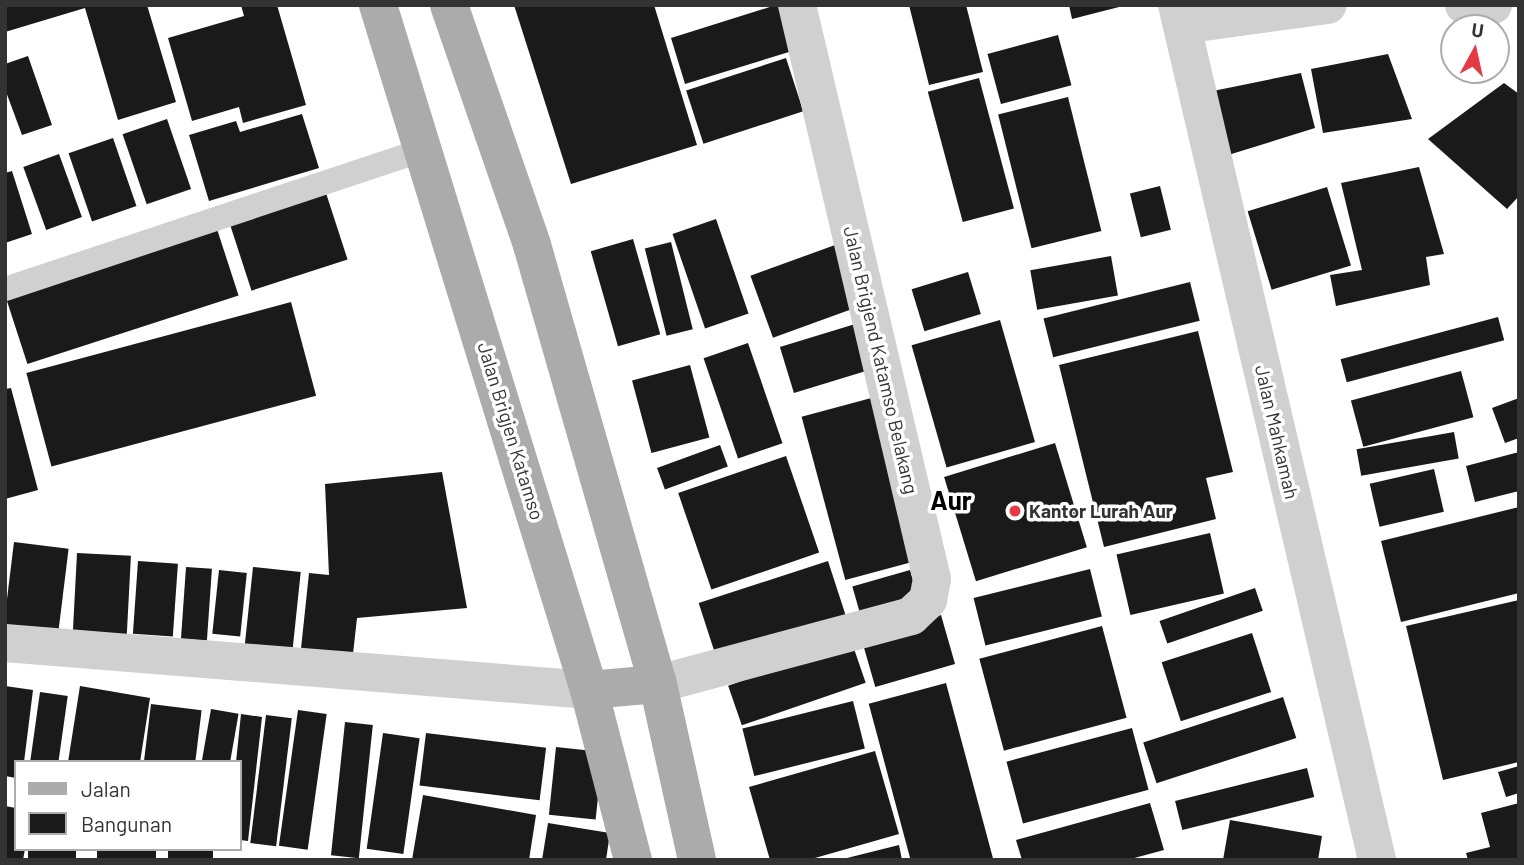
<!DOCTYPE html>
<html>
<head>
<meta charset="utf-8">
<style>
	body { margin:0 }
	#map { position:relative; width:1524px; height:865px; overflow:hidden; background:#fff; font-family:Barlow,sans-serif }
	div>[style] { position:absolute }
	.building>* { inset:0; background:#1a1a1a; transform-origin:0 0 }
	.lane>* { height:24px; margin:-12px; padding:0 12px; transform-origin:12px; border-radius:12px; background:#d0d0d0 }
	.street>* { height:38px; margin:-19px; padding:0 19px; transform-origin:19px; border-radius:19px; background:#d0d0d0 }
	.primary>* { height:38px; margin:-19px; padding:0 19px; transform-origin:19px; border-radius:19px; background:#ababab }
	.dots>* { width:19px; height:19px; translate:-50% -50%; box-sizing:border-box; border:4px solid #fff; border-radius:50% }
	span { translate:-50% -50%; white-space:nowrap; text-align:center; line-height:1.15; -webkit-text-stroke:7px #fff; paint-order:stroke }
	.street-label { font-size:19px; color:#333 }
	.poi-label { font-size:19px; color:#333; font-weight:700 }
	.left { translate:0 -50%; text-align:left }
	.district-label { font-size:26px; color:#000; font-weight:700 }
	.frame { position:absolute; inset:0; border:7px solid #333; pointer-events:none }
	.legend { position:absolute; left:14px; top:760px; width:228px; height:91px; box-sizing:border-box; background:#fff; border:2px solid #adadad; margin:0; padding:9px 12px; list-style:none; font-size:21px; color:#333 }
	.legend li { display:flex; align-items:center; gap:14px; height:35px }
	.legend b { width:35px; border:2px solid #adadad }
	.north { position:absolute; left:1440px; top:14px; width:70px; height:70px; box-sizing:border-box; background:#fff; border:2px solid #adadad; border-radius:50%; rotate:8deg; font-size:19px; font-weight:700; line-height:28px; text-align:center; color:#333 }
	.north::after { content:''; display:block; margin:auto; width:24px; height:32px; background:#e63946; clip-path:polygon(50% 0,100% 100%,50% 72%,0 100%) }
</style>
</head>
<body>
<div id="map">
	<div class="building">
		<i style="clip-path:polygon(5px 5px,147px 5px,176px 102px,118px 120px,85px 8px,5px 32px)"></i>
		<i style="clip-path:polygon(241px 5px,277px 5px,306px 105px,243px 123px,239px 107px,192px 121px,168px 38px,244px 16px)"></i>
		<i style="clip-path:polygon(514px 5px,654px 5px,697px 145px,571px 184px)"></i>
		<i style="clip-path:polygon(776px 5px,789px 5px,802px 48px,685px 84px,671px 38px)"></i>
		<i style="clip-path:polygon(909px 5px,966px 5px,983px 72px,929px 85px)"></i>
		<i style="clip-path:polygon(1069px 5px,1122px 5px,1123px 6px,1072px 19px)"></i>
		<i style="left:1058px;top:35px;width:52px;height:73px;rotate:75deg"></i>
		<i style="clip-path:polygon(1388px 54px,1412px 119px,1323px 133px,1311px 69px)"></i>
		<i style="clip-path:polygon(28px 56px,52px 125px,22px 135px,5px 89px,5px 64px)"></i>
		<i style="left:786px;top:58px;width:56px;height:105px;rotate:72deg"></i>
		<i style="clip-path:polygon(1301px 73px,1315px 128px,1225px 156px,1208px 92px)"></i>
		<i style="left:979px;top:78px;width:135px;height:53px;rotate:75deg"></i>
		<i style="clip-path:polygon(1504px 83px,1519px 94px,1519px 196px,1507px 209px,1428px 139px)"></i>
		<i style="left:1068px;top:97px;width:138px;height:72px;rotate:76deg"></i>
		<i style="clip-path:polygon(302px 114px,319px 168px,209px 201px,189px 135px,236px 121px,240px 132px)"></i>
		<i style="left:167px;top:119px;width:74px;height:47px;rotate:71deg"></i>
		<i style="left:113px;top:138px;width:72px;height:47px;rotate:71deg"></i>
		<i style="left:59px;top:154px;width:67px;height:38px;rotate:70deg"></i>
		<i style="clip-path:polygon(1419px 167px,1444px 254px,1426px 257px,1430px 285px,1336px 306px,1330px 275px,1362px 270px,1341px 183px)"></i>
		<i style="clip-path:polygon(12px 171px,32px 234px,5px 243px,5px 173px)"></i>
		<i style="left:1160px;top:186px;width:45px;height:31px;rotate:76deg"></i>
		<i style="left:1327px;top:187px;width:82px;height:83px;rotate:73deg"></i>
		<i style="left:325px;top:190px;width:73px;height:101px;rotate:72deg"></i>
		<i style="left:716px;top:219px;width:100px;height:46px;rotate:71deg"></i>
		<i style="left:216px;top:226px;width:73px;height:222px;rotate:72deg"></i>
		<i style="left:633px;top:239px;width:99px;height:44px;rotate:74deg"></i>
		<i style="left:671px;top:242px;width:90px;height:27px;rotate:76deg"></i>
		<i style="left:835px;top:245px;width:66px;height:90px;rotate:70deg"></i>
		<i style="left:1111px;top:256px;width:40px;height:82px;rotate:80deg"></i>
		<i style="left:968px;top:272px;width:44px;height:59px;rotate:73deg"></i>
		<i style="left:1190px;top:282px;width:40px;height:151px;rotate:76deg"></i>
		<i style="left:291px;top:302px;width:97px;height:274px;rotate:75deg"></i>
		<i style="left:1498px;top:317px;width:24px;height:163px;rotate:75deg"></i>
		<i style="left:1000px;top:320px;width:127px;height:92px;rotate:74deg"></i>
		<i style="left:865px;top:321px;width:48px;height:89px;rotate:73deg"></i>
		<i style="clip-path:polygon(1198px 331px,1233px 472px,1206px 478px,1216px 519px,1104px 547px,1059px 365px)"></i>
		<i style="left:748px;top:343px;width:106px;height:47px;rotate:71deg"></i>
		<i style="left:690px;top:365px;width:75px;height:60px;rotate:75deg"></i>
		<i style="left:1461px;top:371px;width:48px;height:114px;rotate:75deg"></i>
		<i style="clip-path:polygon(11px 388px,38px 490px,5px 499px,5px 389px)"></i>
		<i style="left:875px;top:397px;width:169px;height:76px;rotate:75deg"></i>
		<i style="clip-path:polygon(1519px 398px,1519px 438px,1505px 443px,1492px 408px)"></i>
		<i style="left:1454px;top:432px;width:27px;height:99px;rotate:80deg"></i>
		<i style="left:1055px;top:443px;width:109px;height:116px;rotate:73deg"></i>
		<i style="left:720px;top:445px;width:23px;height:67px;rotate:70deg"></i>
		<i style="clip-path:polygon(1519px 452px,1519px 491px,1475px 502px,1466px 466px)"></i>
		<i style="left:786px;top:456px;width:102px;height:114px;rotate:71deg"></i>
		<i style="left:1434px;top:469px;width:44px;height:66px;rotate:77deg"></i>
		<i style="clip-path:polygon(442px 472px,467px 608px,357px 618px,352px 663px,300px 658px,309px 573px,329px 575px,325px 484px)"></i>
		<i style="clip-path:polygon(1519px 507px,1519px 593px,1401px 622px,1381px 541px)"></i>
		<i style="left:1210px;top:533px;width:62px;height:96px;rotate:77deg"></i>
		<i style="left:14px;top:542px;width:55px;height:86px;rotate:7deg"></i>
		<i style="left:77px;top:553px;width:54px;height:84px;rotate:3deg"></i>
		<i style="left:138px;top:561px;width:40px;height:73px;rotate:4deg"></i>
		<i style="left:828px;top:561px;width:61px;height:136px;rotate:72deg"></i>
		<i style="left:186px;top:567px;width:26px;height:72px;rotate:4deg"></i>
		<i style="left:253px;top:567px;width:48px;height:90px;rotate:6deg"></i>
		<i style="left:1090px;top:569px;width:49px;height:120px;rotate:76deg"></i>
		<i style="left:219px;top:570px;width:28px;height:64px;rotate:6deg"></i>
		<i style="left:910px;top:570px;width:26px;height:60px;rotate:74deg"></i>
		<i style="left:1255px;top:588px;width:24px;height:101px;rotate:71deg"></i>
		<i style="clip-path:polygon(1519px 600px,1519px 762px,1443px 780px,1406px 626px)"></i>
		<i style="left:941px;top:615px;width:51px;height:83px;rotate:74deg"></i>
		<i style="left:1102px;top:626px;width:95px;height:127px;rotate:75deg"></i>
		<i style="left:1252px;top:633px;width:62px;height:95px;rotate:72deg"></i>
		<i style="left:852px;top:643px;width:42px;height:131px;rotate:71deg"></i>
		<i style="left:946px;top:683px;width:184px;height:80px;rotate:75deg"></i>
		<i style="clip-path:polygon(5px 686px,33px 690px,24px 762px,16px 762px,16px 778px,5px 776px)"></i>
		<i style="clip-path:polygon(80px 686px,150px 698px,140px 762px,68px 762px)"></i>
		<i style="left:40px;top:692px;width:28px;height:70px;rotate:8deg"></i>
		<i style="left:1283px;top:697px;width:43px;height:147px;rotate:72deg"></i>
		<i style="left:853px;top:701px;width:49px;height:114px;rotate:76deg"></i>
		<i style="left:151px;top:704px;width:51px;height:58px;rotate:7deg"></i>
		<i style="left:211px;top:709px;width:28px;height:53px;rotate:10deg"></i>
		<i style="left:298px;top:710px;width:29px;height:137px;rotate:8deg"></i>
		<i style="clip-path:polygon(241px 714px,262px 717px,248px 841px,240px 840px,236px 762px)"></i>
		<i style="left:266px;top:715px;width:26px;height:129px;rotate:7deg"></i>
		<i style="left:345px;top:722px;width:28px;height:134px;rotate:6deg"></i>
		<i style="left:1132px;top:728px;width:64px;height:130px;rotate:75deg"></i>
		<i style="left:383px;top:733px;width:37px;height:117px;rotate:8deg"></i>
		<i style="left:426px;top:733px;width:121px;height:53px;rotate:7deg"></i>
		<i style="left:556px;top:747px;width:47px;height:68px;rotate:6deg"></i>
		<i style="clip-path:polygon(875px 751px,899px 834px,808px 860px,770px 860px,749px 787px)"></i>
		<i style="clip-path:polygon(1519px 766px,1519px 793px,1506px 797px,1498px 772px)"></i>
		<i style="left:1307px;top:768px;width:30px;height:136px;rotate:76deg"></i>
		<i style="clip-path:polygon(423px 795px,536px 815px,529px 860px,412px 860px)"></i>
		<i style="clip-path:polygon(1150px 803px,1164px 850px,1127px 860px,1022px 860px,1016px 840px)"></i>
		<i style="clip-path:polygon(1519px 803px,1519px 860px,1468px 860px,1466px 853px,1490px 847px,1481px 813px)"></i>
		<i style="clip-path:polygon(5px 806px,16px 808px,16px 849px,25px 849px,23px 860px,5px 860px)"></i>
		<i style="clip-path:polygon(1230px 820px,1322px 836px,1318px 860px,1223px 860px)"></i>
		<i style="clip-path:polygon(548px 823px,610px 833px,606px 860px,542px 860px)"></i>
		<i style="clip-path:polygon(899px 845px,902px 860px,843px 860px,843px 859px)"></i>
		<i style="left:28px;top:849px;width:48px;height:11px"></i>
		<i style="left:97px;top:849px;width:59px;height:11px"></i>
		<i style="left:168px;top:849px;width:45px;height:11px"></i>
	</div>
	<div class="lane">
		<i style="left:5px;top:289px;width:444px;rotate:-18.4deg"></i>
	</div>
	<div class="street">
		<i style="left:1177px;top:5px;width:878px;rotate:76.83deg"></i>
		<i style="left:1464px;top:5px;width:29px"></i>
		<i style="left:1182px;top:25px;width:147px;rotate:-7.8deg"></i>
		<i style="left:5px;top:643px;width:586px;rotate:4.6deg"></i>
		<i style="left:658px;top:684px;width:262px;rotate:-15deg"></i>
		<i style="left:911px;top:616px;width:23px;rotate:-43deg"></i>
		<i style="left:928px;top:600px;width:21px;rotate:-79deg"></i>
		<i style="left:932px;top:579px;width:590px;rotate:-103.23deg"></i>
	</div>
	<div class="primary">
		<i style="left:378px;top:5px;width:717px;rotate:72.88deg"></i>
		<i style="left:589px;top:690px;width:176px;rotate:75.5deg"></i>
		<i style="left:449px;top:5px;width:254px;rotate:70.9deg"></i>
		<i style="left:532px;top:245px;width:457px;rotate:74deg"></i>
		<i style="left:658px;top:684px;width:180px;rotate:77.5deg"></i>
		<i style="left:589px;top:690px;width:69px;rotate:-5deg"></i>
	</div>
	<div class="dots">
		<i style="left:1015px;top:511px;background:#e63946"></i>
	</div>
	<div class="street-label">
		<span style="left:881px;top:360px;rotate:77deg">Jalan Brigjend Katamso Belakang</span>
		<span style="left:511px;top:431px;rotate:73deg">Jalan Brigjen Katamso</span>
		<span style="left:1277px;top:432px;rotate:77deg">Jalan Mahkamah</span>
	</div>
	<div class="poi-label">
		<span class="left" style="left:1029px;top:511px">Kantor Lurah Aur</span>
	</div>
	<div class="district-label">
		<span style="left:951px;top:500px">Aur</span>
	</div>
	<div class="frame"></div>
	<ul class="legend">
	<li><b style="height:9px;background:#ababab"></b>Jalan</li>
	<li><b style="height:19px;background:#1a1a1a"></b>Bangunan</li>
	</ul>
	<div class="north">U</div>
</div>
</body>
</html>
